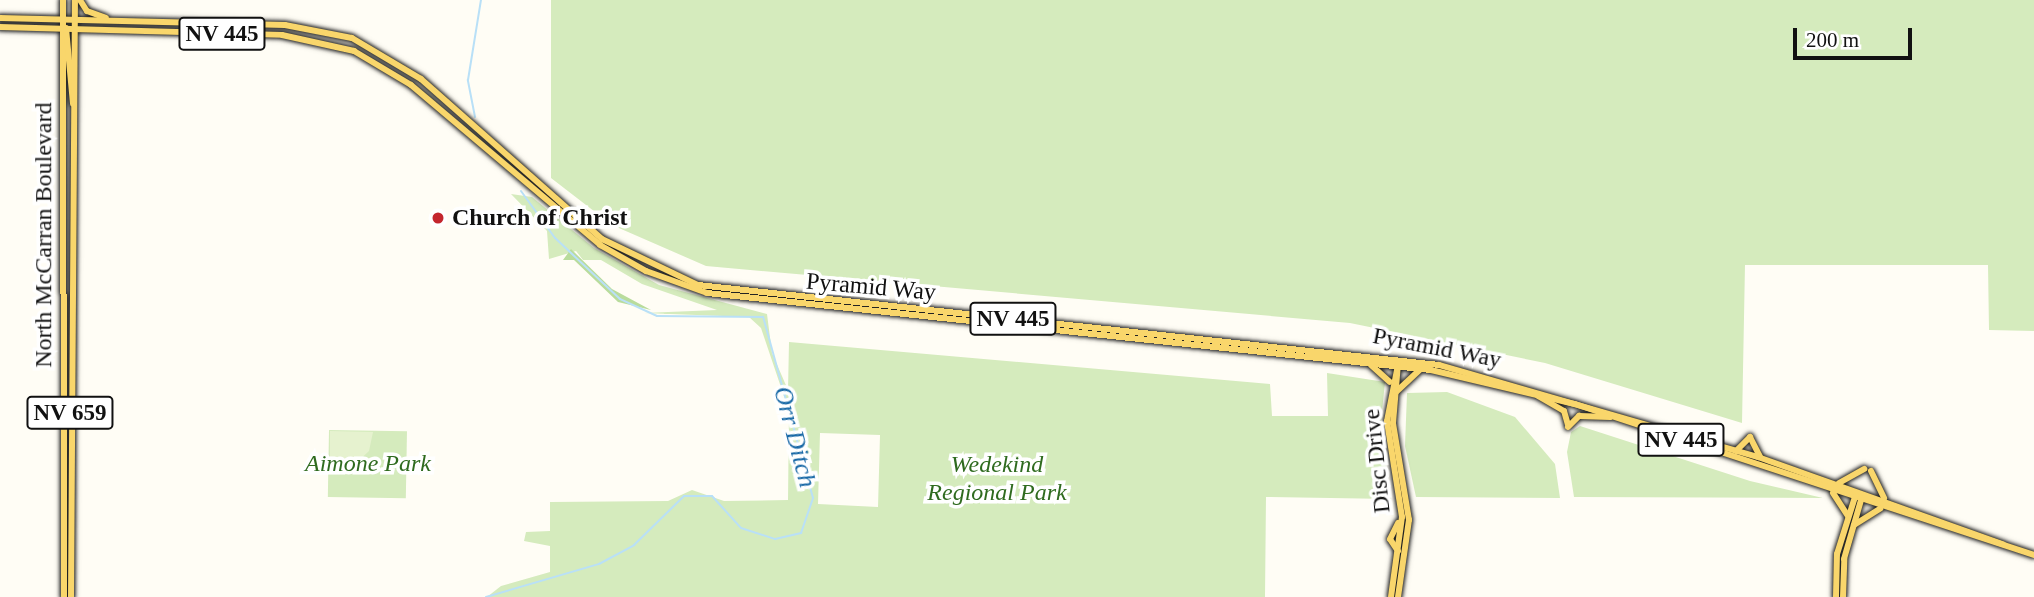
<!DOCTYPE html>
<html>
<head>
<meta charset="utf-8">
<style>
	body { margin:0 }
	#map { position:relative; width:2034px; height:597px; overflow:hidden; background:#fffdf5; font-family:"Times New Roman",serif }
	div>[style] { position:absolute }
	.green>* { inset:0; background:#d5ebbd; transform-origin:0 0 }
	.forest>* { inset:0; background:#b9dc9c }
	.pitch>* { inset:0; background:#e6f2cf }
	.stream>* { height:2px; margin:-1px; padding:0 1px; transform-origin:1px; border-radius:1px; background:#b9e0f7 }
	.roads { filter:drop-shadow(0 0 2px #222) drop-shadow(0 0 2px #222) }
	.major>* { height:6px; margin:-3px; padding:0 3px; transform-origin:3px; border-radius:3px; background:#f9d66b }
	.dots>* { width:19px; height:19px; translate:-50% -50%; box-sizing:border-box; border:4px solid #fff; border-radius:50% }
	span { translate:-50% -50%; white-space:nowrap; text-align:center; line-height:1.15; -webkit-text-stroke:7px #fff; paint-order:stroke }
	.shield-label span { padding:2px 5px; background:#fff; border:2px solid; border-radius:5px; -webkit-text-stroke-width:0 }
	.shield-label { font-size:23px; color:#111; font-weight:700 }
	.poi-label { font-size:24px; color:#111; font-weight:700 }
	.left { translate:0 -50%; text-align:left }
	.street-label { font-size:24px; color:#111 }
	.park-label { font-size:24px; color:#2f6b1f; font-style:italic }
	.water-label { font-size:26px; color:#1768a6; font-style:italic }
	.scale { position:absolute; left:1793px; top:28px; width:119px; height:32px; box-sizing:border-box; border:4px solid #111; border-top:0; padding-left:9px; font-size:21px; line-height:24px; white-space:nowrap; color:#111; -webkit-text-stroke:5px #fff; paint-order:stroke }
</style>
</head>
<body>
<div id="map">
	<div class="green">
		<i style="clip-path:polygon(551px 0,2034px 0,2034px 331px,1989px 330px,1988px 265px,1745px 265px,1742px 423px,1545px 363px,1350px 323px,706px 266px,612px 225px,551px 178px)"></i>
		<i style="clip-path:polygon(evenodd,511px 194px,532px 197px,594px 248px,659px 285px,767px 314px,772px 353px,788px 390px,789px 342px,1270px 384px,1272px 416px,1328px 416px,1327px 373px,1385px 382px,1380px 431px,1391px 499px,1266px 497px,1265px 597px,487px 597px,501px 586px,550px 572px,550px 546px,524px 541px,526px 532px,550px 531px,550px 502px,668px 501px,692px 490px,724px 501px,788px 500px,789px 411px,761px 328px,749px 317px,644px 313px,717px 310px,642px 284px,601px 260px,583px 260px,576px 251px,549px 259px,547px 231px,511px 194px,820px 433px,880px 435px,878px 507px,818px 504px,820px 433px)"></i>
		<i style="clip-path:polygon(1447px 392px,1515px 417px,1555px 464px,1560px 498px,1416px 497px,1405px 446px,1407px 393px)"></i>
		<i style="clip-path:polygon(1580px 426px,1750px 481px,1823px 498px,1574px 497px,1567px 452px,1571px 432px)"></i>
		<i style="left:329px;top:430px;width:78px;height:67px;rotate:1deg"></i>
	</div>
	<div class="forest">
		<i style="clip-path:polygon(571px 249px,612px 289px,651px 310px,618px 302px,574px 260px,563px 260px)"></i>
	</div>
	<div class="pitch">
		<i style="clip-path:polygon(330px 431px,373px 432px,369px 451px,351px 468px,330px 470px)"></i>
	</div>
	<div class="stream">
		<i style="left:475px;top:117px;width:38px;rotate:-101deg"></i>
		<i style="left:468px;top:80px;width:81px;rotate:-80.8deg"></i>
		<i style="left:486px;top:597px;width:118px;rotate:-16.3deg"></i>
		<i style="left:599px;top:564px;width:40px;rotate:-28deg"></i>
		<i style="left:634px;top:545px;width:70px;rotate:-44.4deg"></i>
		<i style="left:684px;top:496px;width:28px"></i>
		<i style="left:712px;top:496px;width:43px;rotate:47.8deg"></i>
		<i style="left:741px;top:528px;width:36px;rotate:18deg"></i>
		<i style="left:775px;top:539px;width:27px;rotate:-13deg"></i>
		<i style="left:801px;top:533px;width:37px;rotate:-71deg"></i>
		<i style="left:813px;top:498px;width:188px;rotate:-105.4deg"></i>
		<i style="left:763px;top:317px;width:106px;rotate:-179.5deg"></i>
		<i style="left:657px;top:316px;width:41px;rotate:-155.3deg"></i>
		<i style="left:620px;top:299px;width:89px;rotate:-136.8deg"></i>
		<i style="left:555px;top:238px;width:58px;rotate:-125.9deg"></i>
	</div>
	<div class="roads">
		<div class="major">
			<i style="left:63px;top:0;width:597px;rotate:89.9deg"></i>
			<i style="left:80px;top:0;width:13px;rotate:58deg"></i>
			<i style="left:87px;top:11px;width:20px;rotate:20deg"></i>
			<i style="left:0;top:18px;width:285px;rotate:1.4deg"></i>
			<i style="left:285px;top:25px;width:68px;rotate:11deg"></i>
			<i style="left:352px;top:38px;width:80px;rotate:30.7deg"></i>
			<i style="left:421px;top:79px;width:242px;rotate:41.5deg"></i>
			<i style="left:602px;top:239px;width:106px;rotate:25.6deg"></i>
			<i style="left:698px;top:285px;width:745px;rotate:6.16deg"></i>
			<i style="left:1439px;top:365px;width:332px;rotate:16.1deg"></i>
			<i style="left:1758px;top:457px;width:260px;rotate:19.6deg"></i>
			<i style="left:0;top:27px;width:282px;rotate:1.6deg"></i>
			<i style="left:282px;top:35px;width:74px;rotate:12.5deg"></i>
			<i style="left:354px;top:51px;width:66px;rotate:30.8deg"></i>
			<i style="left:411px;top:85px;width:248px;rotate:40.2deg"></i>
			<i style="left:600px;top:245px;width:53px;rotate:29.5deg"></i>
			<i style="left:646px;top:271px;width:65px;rotate:19.8deg"></i>
			<i style="left:707px;top:293px;width:728px;rotate:6.07deg"></i>
			<i style="left:1431px;top:370px;width:148px;rotate:13.3deg"></i>
			<i style="left:1575px;top:404px;width:483px;rotate:18.2deg"></i>
			<i style="left:66px;top:28px;width:76px;rotate:84.7deg"></i>
			<i style="left:1371px;top:365px;width:25px;rotate:42deg"></i>
			<i style="left:1396px;top:392px;width:34px;rotate:-43deg"></i>
			<i style="left:1538px;top:396px;width:30px;rotate:30deg"></i>
			<i style="left:1564px;top:411px;width:15px;rotate:74deg"></i>
			<i style="left:1568px;top:427px;width:16px;rotate:-45deg"></i>
			<i style="left:1579px;top:416px;width:31px;rotate:2deg"></i>
			<i style="left:1750px;top:437px;width:22px;rotate:63deg"></i>
			<i style="left:1736px;top:451px;width:20px;rotate:-45deg"></i>
			<i style="left:1871px;top:471px;width:30px;rotate:64deg"></i>
			<i style="left:1839px;top:483px;width:29px;rotate:-29deg"></i>
			<i style="left:1833px;top:493px;width:27px;rotate:57deg"></i>
			<i style="left:1854px;top:525px;width:31px;rotate:-32deg"></i>
			<i style="left:1398px;top:551px;width:14px;rotate:-124deg"></i>
			<i style="left:1390px;top:539px;width:18px;rotate:-63deg"></i>
			<i style="left:71px;top:597px;width:597px;rotate:-89.62deg"></i>
			<i style="left:1391px;top:597px;width:81px;rotate:-82.2deg"></i>
			<i style="left:1402px;top:517px;width:97px;rotate:-98.9deg"></i>
			<i style="left:1387px;top:421px;width:57px;rotate:-78.9deg"></i>
			<i style="left:1398px;top:597px;width:78px;rotate:-81.9deg"></i>
			<i style="left:1409px;top:520px;width:98px;rotate:-99.4deg"></i>
			<i style="left:1393px;top:423px;width:59px;rotate:-85.2deg"></i>
			<i style="left:1836px;top:597px;width:43px;rotate:-88.7deg"></i>
			<i style="left:1837px;top:554px;width:60px;rotate:-72.5deg"></i>
			<i style="left:1843px;top:597px;width:38px;rotate:-88deg"></i>
			<i style="left:1844px;top:559px;width:61px;rotate:-73.9deg"></i>
		</div>
	</div>
	<div class="dots">
		<i style="left:438px;top:218px;background:#c4262e"></i>
	</div>
	<div class="shield-label">
		<span style="left:222px;top:34px">NV 445</span>
		<span style="left:1013px;top:319px">NV 445</span>
		<span style="left:70px;top:413px">NV 659</span>
		<span style="left:1681px;top:440px">NV 445</span>
	</div>
	<div class="poi-label">
		<span class="left" style="left:452px;top:218px">Church of Christ</span>
	</div>
	<div class="street-label">
		<span style="left:44px;top:235px;rotate:-90deg">North McCarran Boulevard</span>
		<span style="left:871px;top:287px;rotate:5deg">Pyramid Way</span>
		<span style="left:1437px;top:348px;rotate:11deg">Pyramid Way</span>
		<span style="left:1377px;top:461px;rotate:-96deg">Disc Drive</span>
	</div>
	<div class="park-label">
		<span style="left:368px;top:464px">Aimone Park</span>
		<span style="left:997px;top:479px">Wedekind<br>Regional Park</span>
	</div>
	<div class="water-label">
		<span style="left:795px;top:437px;rotate:75deg">Orr Ditch</span>
	</div>
	<div class="scale">200 m</div>
</div>
</body>
</html>
